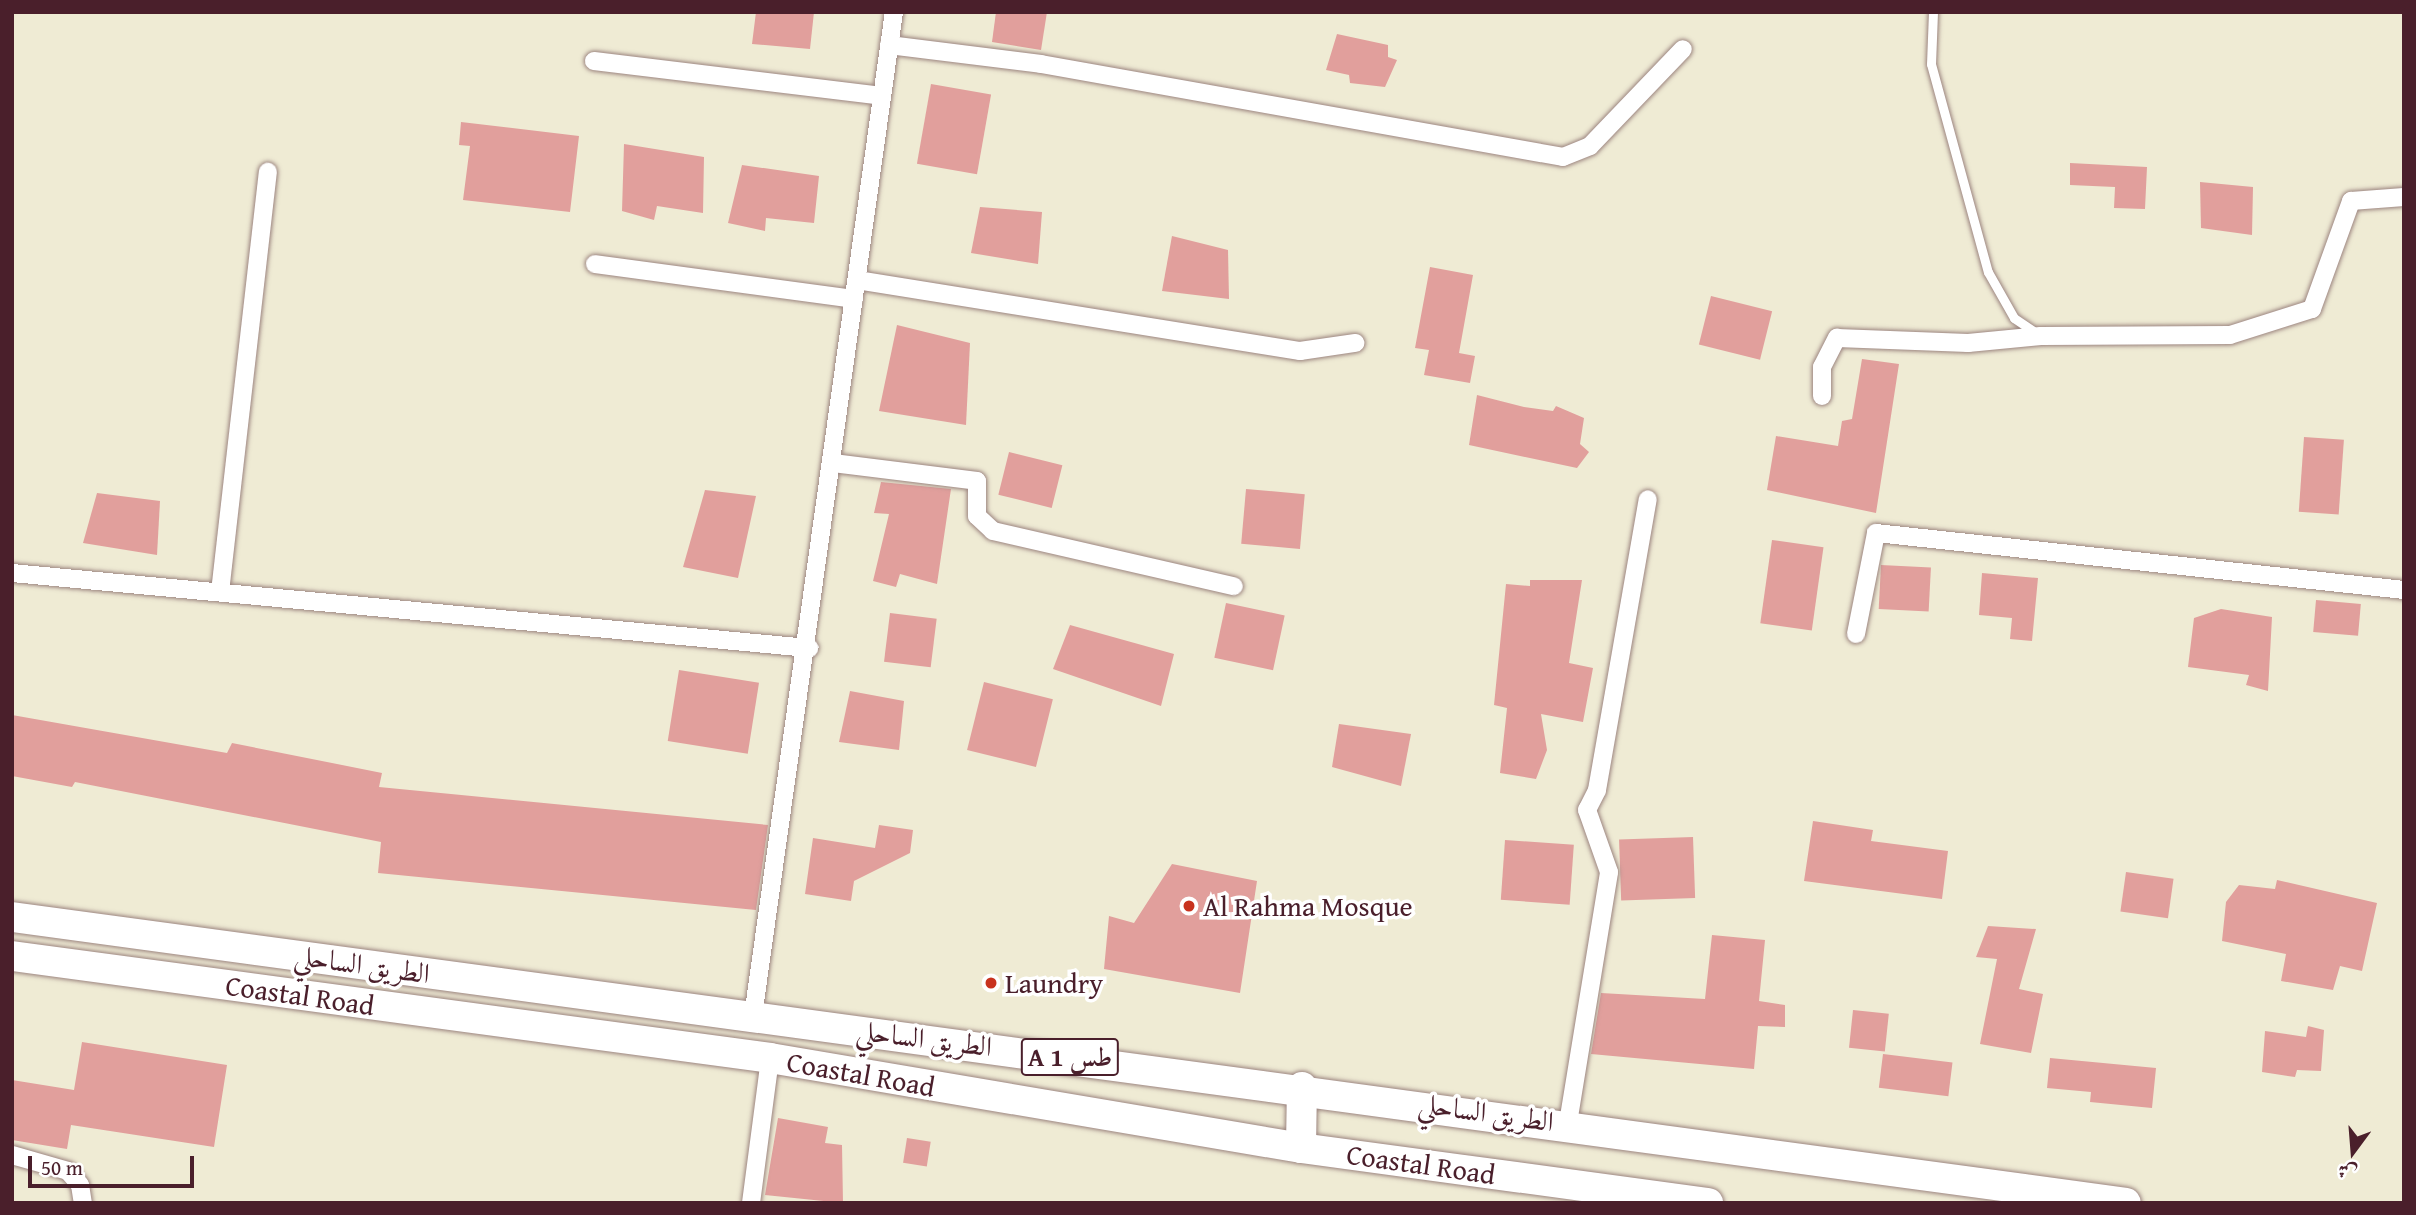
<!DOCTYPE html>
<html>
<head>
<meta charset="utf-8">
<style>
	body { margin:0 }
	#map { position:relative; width:2416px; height:1215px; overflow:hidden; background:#efebd4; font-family:"Gentium Book Plus",Amiri,serif }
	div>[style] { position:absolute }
	.building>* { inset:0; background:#e19f9c; transform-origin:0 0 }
	.roads { filter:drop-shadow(0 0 2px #9c8580) drop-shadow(0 0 2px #9c8580) }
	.service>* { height:9px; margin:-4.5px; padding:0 4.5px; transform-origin:4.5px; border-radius:4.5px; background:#fff }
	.minor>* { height:18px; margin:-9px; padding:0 9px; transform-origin:9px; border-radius:9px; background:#fff }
	.trunk>* { height:30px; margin:-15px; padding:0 15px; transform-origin:15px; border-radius:15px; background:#fff }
	.dots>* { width:19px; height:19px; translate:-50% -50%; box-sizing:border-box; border:4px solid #fff; border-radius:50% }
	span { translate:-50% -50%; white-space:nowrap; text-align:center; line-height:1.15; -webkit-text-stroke:7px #fff; paint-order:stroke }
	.shield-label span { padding:2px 5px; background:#fff; border:2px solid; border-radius:5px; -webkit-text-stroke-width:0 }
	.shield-label { font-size:26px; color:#4a1f2b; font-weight:700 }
	.poi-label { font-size:28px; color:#4a1f2b }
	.left { translate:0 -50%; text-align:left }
	.street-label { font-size:28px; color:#4a1f2b }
	.frame { position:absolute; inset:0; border:14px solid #4a1f2b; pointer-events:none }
	.north { position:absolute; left:2318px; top:1117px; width:70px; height:70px; -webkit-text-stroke:5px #fff; paint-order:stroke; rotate:196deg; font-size:19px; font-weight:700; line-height:28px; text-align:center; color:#4a1f2b }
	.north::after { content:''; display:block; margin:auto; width:24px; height:32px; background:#4a1f2b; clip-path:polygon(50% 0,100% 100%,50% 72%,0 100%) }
	.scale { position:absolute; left:28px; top:1156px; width:166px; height:32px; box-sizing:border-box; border:4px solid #4a1f2b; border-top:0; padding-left:9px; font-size:21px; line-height:24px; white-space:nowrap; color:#4a1f2b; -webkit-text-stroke:5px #fff; paint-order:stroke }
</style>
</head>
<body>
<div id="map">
	<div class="building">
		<i style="clip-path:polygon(756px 12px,814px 12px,810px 49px,752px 44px)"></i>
		<i style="clip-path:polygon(996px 12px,1047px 12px,1041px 50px,992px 42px)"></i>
		<i style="clip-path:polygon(1337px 34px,1388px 45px,1388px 57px,1397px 60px,1385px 87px,1350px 83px,1349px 75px,1326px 70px)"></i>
		<i style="left:931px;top:84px;width:61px;height:81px;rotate:10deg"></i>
		<i style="clip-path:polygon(461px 122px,579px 136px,570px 212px,463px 200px,470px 146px,459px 145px)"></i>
		<i style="clip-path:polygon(624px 144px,704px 157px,703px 213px,657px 206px,654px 220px,622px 211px)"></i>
		<i style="clip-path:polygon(2070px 163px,2147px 167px,2145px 209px,2114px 208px,2115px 187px,2070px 185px)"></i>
		<i style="clip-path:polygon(742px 165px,819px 176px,814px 223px,766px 218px,765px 231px,728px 223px)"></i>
		<i style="clip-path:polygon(2200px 182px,2253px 187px,2252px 235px,2201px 228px)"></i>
		<i style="clip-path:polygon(980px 207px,1042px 212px,1038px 264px,971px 253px)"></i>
		<i style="clip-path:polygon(1172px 236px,1228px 250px,1229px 299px,1162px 291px)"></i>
		<i style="clip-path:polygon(1430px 267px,1473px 275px,1459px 353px,1475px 356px,1470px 383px,1424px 375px,1429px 350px,1415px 348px)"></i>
		<i style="left:1711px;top:296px;width:63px;height:50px;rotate:14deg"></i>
		<i style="clip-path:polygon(897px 325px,970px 343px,966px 425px,879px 411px)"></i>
		<i style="clip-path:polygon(1862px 359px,1899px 364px,1876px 513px,1767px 490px,1776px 436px,1838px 446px,1842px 421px,1852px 419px)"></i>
		<i style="clip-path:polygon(1477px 395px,1524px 407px,1553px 411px,1556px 406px,1584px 418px,1580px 444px,1589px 452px,1577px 468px,1469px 445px)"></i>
		<i style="left:2304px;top:437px;width:40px;height:75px;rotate:4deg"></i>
		<i style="left:1009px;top:452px;width:55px;height:44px;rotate:14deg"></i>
		<i style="clip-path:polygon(881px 482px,951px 489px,937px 584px,900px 574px,896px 587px,873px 581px,889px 514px,874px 513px)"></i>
		<i style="left:1246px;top:489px;width:59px;height:55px;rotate:5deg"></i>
		<i style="clip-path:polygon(705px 490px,756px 496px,738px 578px,683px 567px)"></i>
		<i style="clip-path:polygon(97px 493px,160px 501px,157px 555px,83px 543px)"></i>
		<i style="left:1772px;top:540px;width:52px;height:84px;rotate:8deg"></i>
		<i style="left:1881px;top:565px;width:50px;height:44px;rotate:3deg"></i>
		<i style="clip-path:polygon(1982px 573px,2038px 578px,2032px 641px,2010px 639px,2012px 618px,1979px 615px)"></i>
		<i style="clip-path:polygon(1530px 580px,1582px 580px,1569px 663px,1593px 668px,1583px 722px,1541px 714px,1547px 750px,1536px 779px,1500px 773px,1507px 708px,1494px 705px,1506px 584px,1530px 586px)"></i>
		<i style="left:2316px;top:600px;width:45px;height:32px;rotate:5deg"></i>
		<i style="left:1226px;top:603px;width:60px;height:56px;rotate:12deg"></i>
		<i style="clip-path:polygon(2221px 609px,2272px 617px,2268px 691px,2246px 685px,2249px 675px,2188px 667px,2194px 618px)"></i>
		<i style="left:890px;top:613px;width:47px;height:49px;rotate:7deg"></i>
		<i style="clip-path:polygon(1070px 625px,1174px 654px,1161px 706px,1053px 669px)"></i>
		<i style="left:679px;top:670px;width:81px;height:72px;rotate:9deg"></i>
		<i style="left:984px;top:682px;width:71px;height:70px;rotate:14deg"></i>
		<i style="clip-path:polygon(850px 691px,904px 701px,899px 750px,839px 742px)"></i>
		<i style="clip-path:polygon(12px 715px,227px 753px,232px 743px,382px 773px,379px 787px,768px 825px,756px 910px,378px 873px,381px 842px,75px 782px,72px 787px,12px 776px)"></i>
		<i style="clip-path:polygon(1339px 724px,1411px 734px,1401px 786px,1332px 767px)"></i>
		<i style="clip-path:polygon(1813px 821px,1873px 830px,1871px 841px,1948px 851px,1942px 899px,1804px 881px)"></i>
		<i style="clip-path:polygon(879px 825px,913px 830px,910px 853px,854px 881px,851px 901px,805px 894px,813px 838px,875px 848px)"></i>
		<i style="left:1693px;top:837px;width:61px;height:74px;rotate:88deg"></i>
		<i style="left:1505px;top:840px;width:69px;height:60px;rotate:4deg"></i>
		<i style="clip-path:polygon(1172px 864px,1257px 881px,1240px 993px,1104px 969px,1109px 916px,1134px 923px)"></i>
		<i style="left:2126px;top:872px;width:48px;height:40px;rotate:8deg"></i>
		<i style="clip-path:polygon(2277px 880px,2377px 903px,2362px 971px,2340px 966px,2333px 990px,2281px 981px,2286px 954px,2222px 941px,2226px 902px,2239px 885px,2275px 889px)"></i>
		<i style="clip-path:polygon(1988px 926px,2036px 929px,2019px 989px,2043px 994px,2031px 1053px,1980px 1044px,1997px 959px,1976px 957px)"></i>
		<i style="clip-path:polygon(1712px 935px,1765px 940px,1759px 1001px,1785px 1005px,1785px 1027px,1758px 1026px,1754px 1069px,1591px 1054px,1601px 993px,1705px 999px)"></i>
		<i style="left:1853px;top:1010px;width:36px;height:38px;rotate:6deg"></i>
		<i style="clip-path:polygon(2308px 1026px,2324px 1030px,2321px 1071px,2297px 1070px,2295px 1077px,2262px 1072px,2265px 1031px,2306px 1037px)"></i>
		<i style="clip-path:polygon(82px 1042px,227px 1065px,214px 1147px,71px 1125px,67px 1149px,12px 1140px,12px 1080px,74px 1090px)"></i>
		<i style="left:1883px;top:1054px;width:70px;height:34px;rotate:7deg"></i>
		<i style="clip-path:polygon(2050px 1058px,2156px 1068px,2152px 1108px,2090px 1102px,2091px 1092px,2047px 1088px)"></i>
		<i style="clip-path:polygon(778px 1118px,828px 1127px,825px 1143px,842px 1145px,843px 1203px,765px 1195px)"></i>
		<i style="left:907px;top:1138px;width:24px;height:25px;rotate:9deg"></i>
	</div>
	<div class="roads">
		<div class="service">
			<i style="left:1933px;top:12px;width:52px;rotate:92.2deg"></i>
			<i style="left:1931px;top:64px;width:216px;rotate:74.7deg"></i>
			<i style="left:1988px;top:272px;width:53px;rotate:60.5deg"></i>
			<i style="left:2014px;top:318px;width:30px;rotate:34deg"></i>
		</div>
		<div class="minor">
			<i style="left:889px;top:45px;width:153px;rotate:7.1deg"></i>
			<i style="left:1041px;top:64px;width:530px;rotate:10.1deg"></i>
			<i style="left:1563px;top:157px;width:29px;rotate:-22deg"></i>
			<i style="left:1590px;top:146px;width:134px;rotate:-46.2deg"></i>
			<i style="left:594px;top:61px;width:290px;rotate:6.9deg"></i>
			<i style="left:595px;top:264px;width:261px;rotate:7.7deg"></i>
			<i style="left:857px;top:280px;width:449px;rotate:9.1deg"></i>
			<i style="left:1300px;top:351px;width:56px;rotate:-8.3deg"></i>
			<i style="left:1822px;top:396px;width:29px;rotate:-90deg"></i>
			<i style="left:1822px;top:367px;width:33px;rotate:-63deg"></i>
			<i style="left:1837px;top:338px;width:131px;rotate:2.2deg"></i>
			<i style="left:1968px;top:343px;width:73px;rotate:-5.5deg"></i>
			<i style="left:2041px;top:336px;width:189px;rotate:-0.3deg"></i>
			<i style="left:2230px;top:335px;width:86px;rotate:-17.6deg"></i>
			<i style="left:2312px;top:309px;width:115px;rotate:-70.1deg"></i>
			<i style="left:2351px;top:201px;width:53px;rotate:-4.3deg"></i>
			<i style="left:833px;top:463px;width:145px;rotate:7.1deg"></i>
			<i style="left:977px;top:481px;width:35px;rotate:90deg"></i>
			<i style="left:977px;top:516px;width:22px;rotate:43deg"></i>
			<i style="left:993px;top:531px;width:247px;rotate:12.9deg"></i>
			<i style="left:12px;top:573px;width:801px;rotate:5.38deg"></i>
			<i style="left:220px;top:592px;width:423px;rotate:-83.5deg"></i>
			<i style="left:1856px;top:634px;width:103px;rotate:-78.8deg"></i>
			<i style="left:1876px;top:533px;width:531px;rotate:6.16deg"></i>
			<i style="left:753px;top:1016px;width:1014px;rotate:-82.01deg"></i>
			<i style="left:1568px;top:1123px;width:254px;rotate:-80.7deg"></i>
			<i style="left:1609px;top:872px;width:66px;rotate:-109.5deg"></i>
			<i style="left:1587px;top:810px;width:22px;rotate:-63deg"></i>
			<i style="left:1597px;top:790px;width:295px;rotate:-80.1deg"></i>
			<i style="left:12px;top:1155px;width:58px;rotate:15.9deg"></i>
			<i style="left:68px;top:1171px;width:18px;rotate:49deg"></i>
			<i style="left:80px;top:1185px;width:18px;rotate:81deg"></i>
			<i style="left:751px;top:1203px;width:146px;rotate:-82.5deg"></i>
		</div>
		<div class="trunk">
			<i style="left:12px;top:917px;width:2133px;rotate:7.7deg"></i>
			<i style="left:12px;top:956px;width:765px;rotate:7.66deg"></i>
			<i style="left:770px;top:1058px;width:539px;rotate:9.62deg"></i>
			<i style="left:1301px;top:1148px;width:411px;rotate:7.7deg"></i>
			<i style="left:1301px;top:1148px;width:61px;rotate:-89.1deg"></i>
		</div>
	</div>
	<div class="dots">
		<i style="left:1189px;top:906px;background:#c8321e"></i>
		<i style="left:991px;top:983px;background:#c8321e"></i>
	</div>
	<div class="shield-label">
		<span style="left:1070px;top:1057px">A 1 طس</span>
	</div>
	<div class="poi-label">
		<span class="left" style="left:1203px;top:906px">Al Rahma Mosque</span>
		<span class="left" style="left:1005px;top:983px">Laundry</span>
	</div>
	<div class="street-label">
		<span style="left:362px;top:964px;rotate:8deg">الطريق الساحلي</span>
		<span style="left:300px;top:995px;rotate:8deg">Coastal Road</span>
		<span style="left:924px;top:1038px;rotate:7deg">الطريق الساحلي</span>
		<span style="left:861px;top:1074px;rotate:10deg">Coastal Road</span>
		<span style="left:1486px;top:1112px;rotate:8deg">الطريق الساحلي</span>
		<span style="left:1421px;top:1164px;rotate:8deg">Coastal Road</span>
	</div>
	<div class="frame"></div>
	<div class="north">ش</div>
	<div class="scale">50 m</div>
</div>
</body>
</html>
